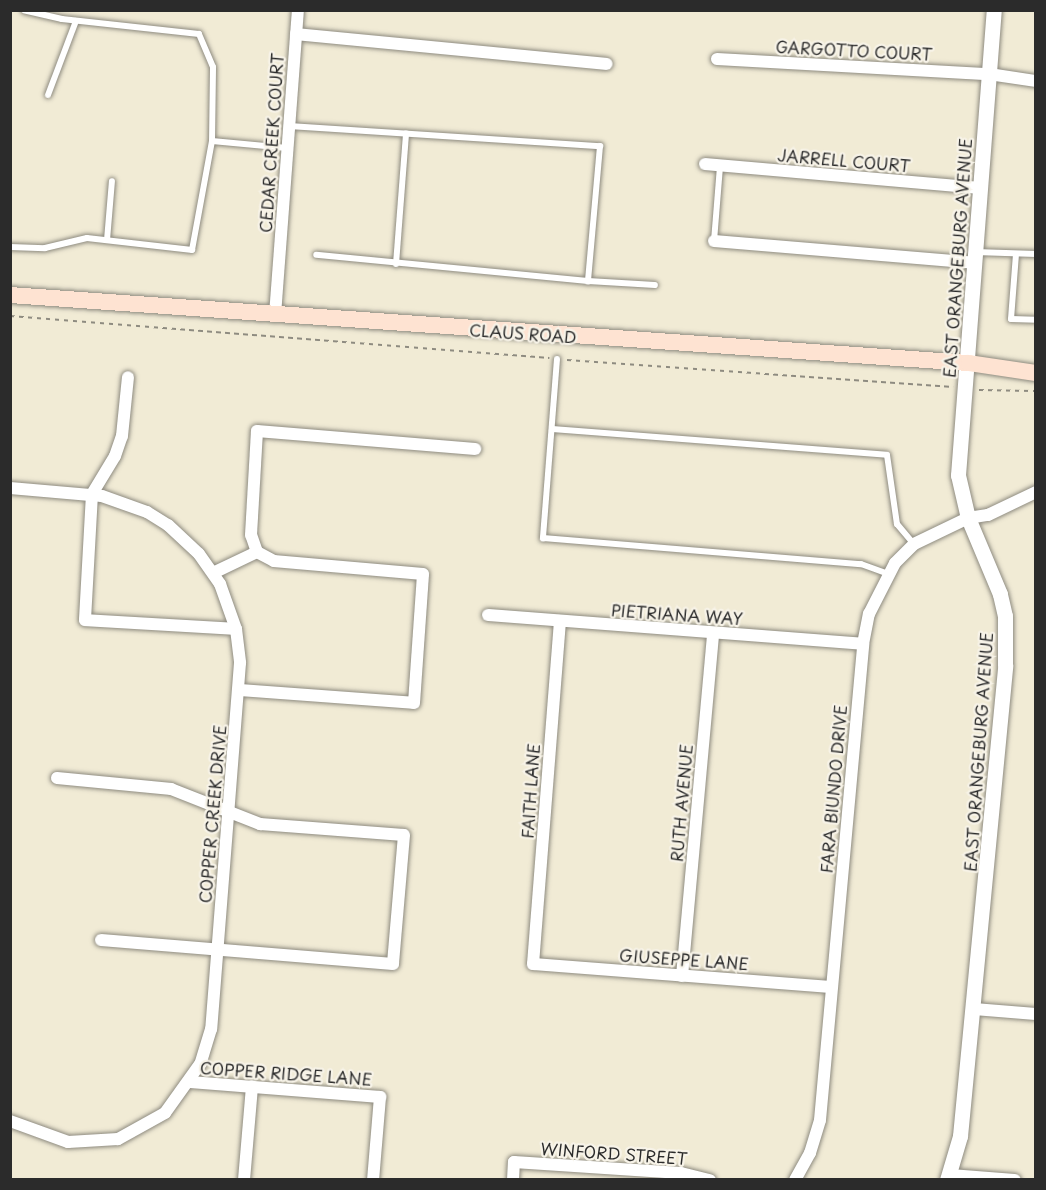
<!DOCTYPE html>
<html>
<head>
<meta charset="utf-8">
<style>
	body { margin:0 }
	#map { position:relative; width:1046px; height:1190px; overflow:hidden; background:#f1ebd5; font-family:"Playpen Sans",sans-serif }
	div>[style] { position:absolute }
	.path>* { height:2px; margin-top:-1px; transform-origin:0; background:repeating-linear-gradient(90deg,#8e8b80 0 4.5px,transparent 0 9px) }
	.roads { filter:drop-shadow(0 0 2px #8e8b80) drop-shadow(0 0 2px #8e8b80) }
	.service>* { height:6px; margin:-3px; padding:0 3px; transform-origin:3px; border-radius:3px; background:#fff }
	.minor>* { height:12px; margin:-6px; padding:0 6px; transform-origin:6px; border-radius:6px; background:#fff }
	.tertiary>* { height:15px; margin:-7.5px; padding:0 7.5px; transform-origin:7.5px; border-radius:7.5px; background:#fff }
	.secondary>* { height:16px; margin:-8px; padding:0 8px; transform-origin:8px; border-radius:8px; background:#fee3d2 }
	span { translate:-50% -50%; white-space:nowrap; text-align:center; line-height:1.15; -webkit-text-stroke:4.5px #f7f3e8; paint-order:stroke }
	.street-label { font-size:16px; color:#2b2b2b }
	.frame { position:absolute; inset:0; border:12px solid #2b2b2b; pointer-events:none }
</style>
</head>
<body>
<div id="map">
	<div class="path">
		<i style="left:10px;top:316px;width:541px;rotate:4.46deg"></i>
		<i style="left:567px;top:360px;width:387px;rotate:4deg"></i>
		<i style="left:979px;top:390px;width:57px;rotate:1deg"></i>
	</div>
	<div class="roads">
		<div class="service">
			<i style="left:48px;top:95px;width:79px;rotate:-69.3deg"></i>
			<i style="left:289px;top:126px;width:312px;rotate:3.7deg"></i>
			<i style="left:600px;top:146px;width:136px;rotate:95.1deg"></i>
			<i style="left:588px;top:281px;width:273px;rotate:-174.5deg"></i>
			<i style="left:212px;top:141px;width:75px;rotate:5.3deg"></i>
			<i style="left:107px;top:240px;width:59px;rotate:-85.2deg"></i>
			<i style="left:714px;top:241px;width:74px;rotate:-85.4deg"></i>
			<i style="left:10px;top:247px;width:35px;rotate:2deg"></i>
			<i style="left:45px;top:248px;width:43px;rotate:-13.4deg"></i>
			<i style="left:87px;top:238px;width:106px;rotate:6.5deg"></i>
			<i style="left:192px;top:250px;width:111px;rotate:-79.6deg"></i>
			<i style="left:212px;top:141px;width:74px;rotate:-89.2deg"></i>
			<i style="left:213px;top:67px;width:36px;rotate:-113deg"></i>
			<i style="left:199px;top:34px;width:138px;rotate:-173.8deg"></i>
			<i style="left:62px;top:19px;width:39px;rotate:-167deg"></i>
			<i style="left:975px;top:252px;width:61px;rotate:1.9deg"></i>
			<i style="left:1016px;top:254px;width:65px;rotate:94.4deg"></i>
			<i style="left:1011px;top:319px;width:25px;rotate:2deg"></i>
			<i style="left:396px;top:264px;width:131px;rotate:-85.6deg"></i>
			<i style="left:588px;top:281px;width:67px;rotate:3.4deg"></i>
			<i style="left:557px;top:359px;width:180px;rotate:94.5deg"></i>
			<i style="left:543px;top:538px;width:319px;rotate:4.7deg"></i>
			<i style="left:861px;top:564px;width:30px;rotate:20deg"></i>
			<i style="left:552px;top:429px;width:336px;rotate:4.4deg"></i>
			<i style="left:887px;top:455px;width:70px;rotate:81.8deg"></i>
			<i style="left:897px;top:524px;width:26px;rotate:50deg"></i>
		</div>
		<div class="minor">
			<i style="left:296px;top:34px;width:312px;rotate:5.5deg"></i>
			<i style="left:717px;top:59px;width:272px;rotate:3.2deg"></i>
			<i style="left:989px;top:74px;width:48px;rotate:8.5deg"></i>
			<i style="left:705px;top:164px;width:276px;rotate:5deg"></i>
			<i style="left:714px;top:241px;width:261px;rotate:4.8deg"></i>
			<i style="left:275px;top:315px;width:306px;rotate:-85.7deg"></i>
			<i style="left:10px;top:488px;width:92px;rotate:5deg"></i>
			<i style="left:102px;top:496px;width:48px;rotate:19.6deg"></i>
			<i style="left:147px;top:512px;width:25px;rotate:32deg"></i>
			<i style="left:168px;top:525px;width:42px;rotate:43.1deg"></i>
			<i style="left:199px;top:554px;width:37px;rotate:55deg"></i>
			<i style="left:220px;top:584px;width:48px;rotate:70.4deg"></i>
			<i style="left:236px;top:629px;width:34px;rotate:83deg"></i>
			<i style="left:240px;top:663px;width:367px;rotate:94.5deg"></i>
			<i style="left:211px;top:1029px;width:37px;rotate:107deg"></i>
			<i style="left:200px;top:1064px;width:60px;rotate:125.5deg"></i>
			<i style="left:165px;top:1113px;width:54px;rotate:151deg"></i>
			<i style="left:118px;top:1139px;width:50px;rotate:176.6deg"></i>
			<i style="left:68px;top:1142px;width:62px;rotate:-160.1deg"></i>
			<i style="left:92px;top:494px;width:126px;rotate:93.2deg"></i>
			<i style="left:85px;top:620px;width:151px;rotate:3.4deg"></i>
			<i style="left:92px;top:494px;width:44px;rotate:-58.8deg"></i>
			<i style="left:115px;top:456px;width:21px;rotate:-71deg"></i>
			<i style="left:122px;top:436px;width:59px;rotate:-84.2deg"></i>
			<i style="left:213px;top:573px;width:49px;rotate:-25.5deg"></i>
			<i style="left:488px;top:615px;width:376px;rotate:4.4deg"></i>
			<i style="left:560px;top:621px;width:344px;rotate:94.5deg"></i>
			<i style="left:533px;top:964px;width:299px;rotate:4.4deg"></i>
			<i style="left:239px;top:690px;width:175px;rotate:4.2deg"></i>
			<i style="left:414px;top:703px;width:129px;rotate:-86deg"></i>
			<i style="left:423px;top:574px;width:150px;rotate:-175deg"></i>
			<i style="left:274px;top:561px;width:19px;rotate:-152deg"></i>
			<i style="left:257px;top:552px;width:18px;rotate:-109deg"></i>
			<i style="left:251px;top:535px;width:104px;rotate:-86.7deg"></i>
			<i style="left:257px;top:431px;width:219px;rotate:4.7deg"></i>
			<i style="left:57px;top:778px;width:115px;rotate:5.5deg"></i>
			<i style="left:171px;top:789px;width:96px;rotate:21.5deg"></i>
			<i style="left:260px;top:824px;width:144px;rotate:4.4deg"></i>
			<i style="left:404px;top:835px;width:129px;rotate:94.9deg"></i>
			<i style="left:393px;top:964px;width:293px;rotate:-175.3deg"></i>
			<i style="left:682px;top:976px;width:344px;rotate:-84.8deg"></i>
			<i style="left:974px;top:1009px;width:62px;rotate:4.6deg"></i>
			<i style="left:190px;top:1082px;width:191px;rotate:4.5deg"></i>
			<i style="left:380px;top:1097px;width:83px;rotate:94.8deg"></i>
			<i style="left:950px;top:1175px;width:65px;rotate:4.4deg"></i>
			<i style="left:244px;top:1180px;width:94px;rotate:-85.1deg"></i>
			<i style="left:513px;top:1180px;width:18px;rotate:-87deg"></i>
			<i style="left:514px;top:1162px;width:167px;rotate:3.8deg"></i>
			<i style="left:681px;top:1173px;width:30px;rotate:14deg"></i>
			<i style="left:795px;top:1180px;width:31px;rotate:-61deg"></i>
			<i style="left:810px;top:1153px;width:34px;rotate:-73deg"></i>
			<i style="left:820px;top:1120px;width:478px;rotate:-84.8deg"></i>
			<i style="left:863px;top:644px;width:31px;rotate:-79deg"></i>
			<i style="left:869px;top:614px;width:57px;rotate:-63deg"></i>
			<i style="left:895px;top:563px;width:27px;rotate:-45deg"></i>
			<i style="left:914px;top:544px;width:60px;rotate:-25.7deg"></i>
			<i style="left:968px;top:518px;width:20px;rotate:-9deg"></i>
			<i style="left:988px;top:515px;width:53px;rotate:-25.6deg"></i>
		</div>
		<div class="tertiary">
			<i style="left:947px;top:1180px;width:46px;rotate:-73.5deg"></i>
			<i style="left:960px;top:1136px;width:473px;rotate:-84.5deg"></i>
			<i style="left:1005px;top:665px;width:49px;rotate:-90deg"></i>
			<i style="left:1005px;top:616px;width:23px;rotate:-103deg"></i>
			<i style="left:1000px;top:594px;width:82px;rotate:-112.8deg"></i>
			<i style="left:968px;top:518px;width:44px;rotate:-103.1deg"></i>
			<i style="left:958px;top:475px;width:466px;rotate:-85.6deg"></i>
		</div>
		<div class="secondary">
			<i style="left:10px;top:295px;width:961px;rotate:4.06deg"></i>
			<i style="left:969px;top:363px;width:68px;rotate:8.5deg"></i>
		</div>
	</div>
	<div class="street-label">
		<span style="left:854px;top:50px;rotate:3deg">GARGOTTO COURT</span>
		<span style="left:271px;top:143px;rotate:-86deg">CEDAR CREEK COURT</span>
		<span style="left:844px;top:160px;rotate:5deg">JARRELL COURT</span>
		<span style="left:957px;top:258px;rotate:-86deg">EAST ORANGEBURG AVENUE</span>
		<span style="left:523px;top:333px;rotate:4deg">CLAUS ROAD</span>
		<span style="left:677px;top:614px;rotate:4deg">PIETRIANA WAY</span>
		<span style="left:978px;top:752px;rotate:-86deg">EAST ORANGEBURG AVENUE</span>
		<span style="left:833px;top:789px;rotate:-85deg">FARA BIUNDO DRIVE</span>
		<span style="left:530px;top:791px;rotate:-86deg">FAITH LANE</span>
		<span style="left:681px;top:803px;rotate:-85deg">RUTH AVENUE</span>
		<span style="left:212px;top:814px;rotate:-85deg">COPPER CREEK DRIVE</span>
		<span style="left:684px;top:959px;rotate:4deg">GIUSEPPE LANE</span>
		<span style="left:286px;top:1073px;rotate:4deg">COPPER RIDGE LANE</span>
		<span style="left:614px;top:1153px;rotate:4deg">WINFORD STREET</span>
	</div>
	<div class="frame"></div>
</div>
</body>
</html>
